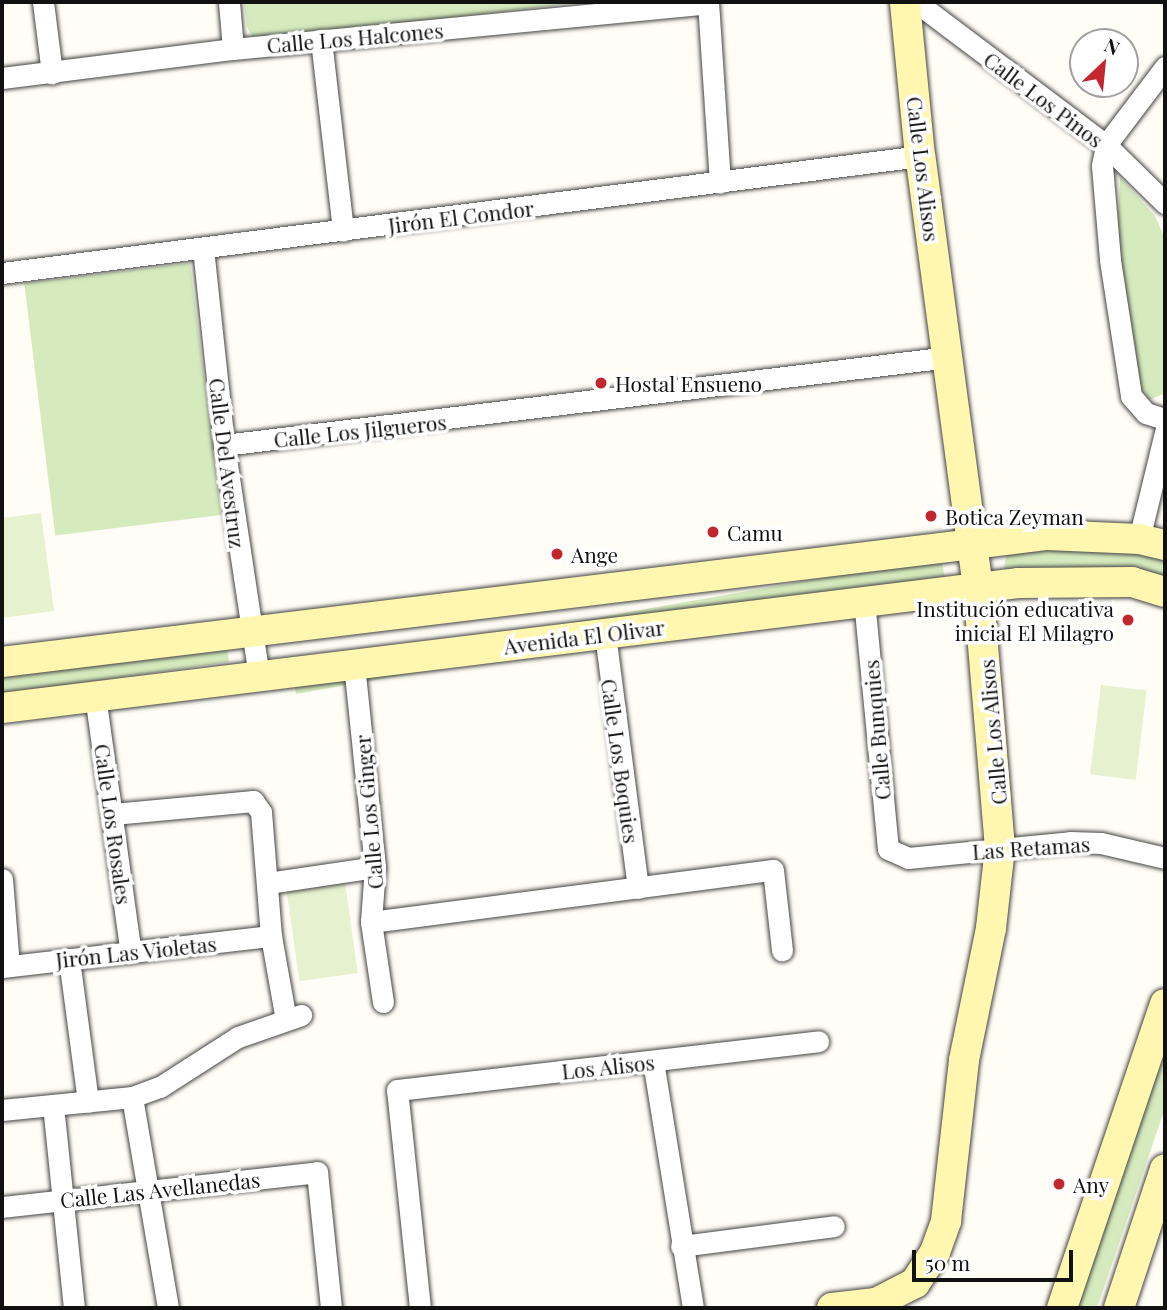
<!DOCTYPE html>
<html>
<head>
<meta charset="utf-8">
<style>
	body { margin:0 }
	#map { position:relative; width:1167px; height:1310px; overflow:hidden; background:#fffdf5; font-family:"Playfair Display",serif }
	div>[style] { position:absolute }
	.green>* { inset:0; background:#d5ebbd; transform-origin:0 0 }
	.pitch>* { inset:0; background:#e6f2cf; transform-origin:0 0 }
	.roads { filter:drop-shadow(0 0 2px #444) drop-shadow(0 0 2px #444) }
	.street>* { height:21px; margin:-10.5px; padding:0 10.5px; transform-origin:10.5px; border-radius:10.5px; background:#fff }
	.secondary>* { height:30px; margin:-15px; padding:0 15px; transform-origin:15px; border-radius:15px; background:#fff6b0 }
	.dots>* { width:19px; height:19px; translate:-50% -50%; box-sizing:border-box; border:4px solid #fff; border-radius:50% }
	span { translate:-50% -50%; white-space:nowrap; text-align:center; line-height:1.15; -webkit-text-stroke:7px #fff; paint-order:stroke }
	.street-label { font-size:21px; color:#111 }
	.poi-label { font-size:21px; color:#111 }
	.left { translate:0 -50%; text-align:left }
	.right { translate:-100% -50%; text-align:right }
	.frame { position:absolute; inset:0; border:4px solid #111; pointer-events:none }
	.north { position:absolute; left:1069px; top:28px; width:70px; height:70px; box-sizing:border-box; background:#fff; border:2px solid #a0a0a0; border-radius:50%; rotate:26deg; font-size:19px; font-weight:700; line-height:28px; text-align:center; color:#111 }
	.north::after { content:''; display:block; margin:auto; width:24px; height:32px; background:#c4262e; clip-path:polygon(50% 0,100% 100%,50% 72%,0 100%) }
	.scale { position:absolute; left:912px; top:1250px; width:161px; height:32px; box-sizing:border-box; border:4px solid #111; border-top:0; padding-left:9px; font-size:21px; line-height:24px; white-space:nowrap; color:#111; -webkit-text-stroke:5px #fff; paint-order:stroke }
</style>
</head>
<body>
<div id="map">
	<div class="green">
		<i style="clip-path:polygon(244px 2px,585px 2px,255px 41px,247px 27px)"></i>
		<i style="clip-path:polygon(1120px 177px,1155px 216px,1165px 239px,1165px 393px,1149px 400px,1137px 381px,1117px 239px)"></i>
		<i style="left:190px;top:263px;width:254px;height:167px;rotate:83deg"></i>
		<i style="clip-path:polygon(1008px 545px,1165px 552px,1165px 576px,1113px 567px,1003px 574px)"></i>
		<i style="left:941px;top:557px;width:23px;height:659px;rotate:80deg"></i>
		<i style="clip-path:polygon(226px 641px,229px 662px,2px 694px,2px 668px)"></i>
		<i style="clip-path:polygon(1165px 1033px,1165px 1108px,1097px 1308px,1069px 1308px)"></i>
	</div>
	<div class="pitch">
		<i style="clip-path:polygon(41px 513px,54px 611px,2px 618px,2px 518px)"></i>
		<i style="left:1101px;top:685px;width:46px;height:90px;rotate:7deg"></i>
		<i style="left:345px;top:882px;width:92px;height:59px;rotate:82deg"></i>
	</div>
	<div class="roads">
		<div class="street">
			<i style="left:43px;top:2px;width:72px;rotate:82.8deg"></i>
			<i style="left:229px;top:2px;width:47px;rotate:85.1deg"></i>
			<i style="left:708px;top:2px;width:181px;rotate:86.2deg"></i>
			<i style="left:916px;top:2px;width:238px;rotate:37deg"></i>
			<i style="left:1106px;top:145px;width:83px;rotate:44.5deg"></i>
			<i style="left:321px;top:40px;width:192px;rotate:83.4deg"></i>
			<i style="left:1165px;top:67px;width:98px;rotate:127.1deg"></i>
			<i style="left:1106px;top:145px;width:21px;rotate:101deg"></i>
			<i style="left:1102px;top:166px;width:94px;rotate:85.1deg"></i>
			<i style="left:1110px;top:260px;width:138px;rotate:81.2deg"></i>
			<i style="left:1131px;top:396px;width:23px;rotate:49deg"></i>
			<i style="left:1146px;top:413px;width:20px;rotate:18deg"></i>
			<i style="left:2px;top:78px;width:233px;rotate:-7.2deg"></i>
			<i style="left:233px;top:49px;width:477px;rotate:-5.5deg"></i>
			<i style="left:203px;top:248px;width:198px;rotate:83.9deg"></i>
			<i style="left:224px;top:445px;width:234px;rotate:81.4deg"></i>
			<i style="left:2px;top:273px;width:925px;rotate:-7.26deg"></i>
			<i style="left:224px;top:445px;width:730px;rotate:-6.92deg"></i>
			<i style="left:1139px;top:539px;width:110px;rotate:-76.3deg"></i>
			<i style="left:864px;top:600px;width:250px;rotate:84.5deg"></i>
			<i style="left:888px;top:849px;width:22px;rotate:24deg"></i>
			<i style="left:908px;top:858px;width:163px;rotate:-5.6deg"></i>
			<i style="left:1070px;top:842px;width:31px;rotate:2deg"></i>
			<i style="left:1101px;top:843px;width:66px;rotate:13.2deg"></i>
			<i style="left:605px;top:634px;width:256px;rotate:82.6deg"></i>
			<i style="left:354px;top:664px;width:204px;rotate:84.1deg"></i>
			<i style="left:375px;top:867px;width:55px;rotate:94.2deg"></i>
			<i style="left:371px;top:922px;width:81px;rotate:81.5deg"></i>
			<i style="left:95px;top:695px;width:260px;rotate:82.1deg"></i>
			<i style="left:113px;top:814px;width:141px;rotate:-5.3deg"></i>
			<i style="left:253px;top:801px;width:14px;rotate:54deg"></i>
			<i style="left:261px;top:812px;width:124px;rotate:85.4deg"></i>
			<i style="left:271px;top:936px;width:85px;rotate:79.9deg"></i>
			<i style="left:2px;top:879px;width:87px;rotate:85.4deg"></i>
			<i style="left:268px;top:883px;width:108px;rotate:-8.5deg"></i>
			<i style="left:371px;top:922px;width:405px;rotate:-7.4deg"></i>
			<i style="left:773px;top:870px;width:81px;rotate:83.6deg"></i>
			<i style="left:69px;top:959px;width:144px;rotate:82.4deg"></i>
			<i style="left:2px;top:967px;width:271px;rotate:-6.6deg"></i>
			<i style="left:653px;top:1061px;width:250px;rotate:80.8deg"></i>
			<i style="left:132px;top:1097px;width:214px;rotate:80.3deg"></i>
			<i style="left:53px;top:1105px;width:204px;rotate:84.1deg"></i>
			<i style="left:2px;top:1110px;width:131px;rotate:-5.7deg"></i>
			<i style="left:132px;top:1097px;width:30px;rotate:-20deg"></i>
			<i style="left:160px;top:1087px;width:93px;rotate:-32.7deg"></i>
			<i style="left:238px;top:1037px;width:67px;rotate:-19.2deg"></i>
			<i style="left:2px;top:1207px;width:317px;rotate:-6.3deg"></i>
			<i style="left:317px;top:1172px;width:137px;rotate:84.1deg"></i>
			<i style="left:681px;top:1246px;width:154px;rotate:-7.4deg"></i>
			<i style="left:420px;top:1308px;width:219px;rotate:-96deg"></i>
			<i style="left:397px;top:1090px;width:424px;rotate:-6.6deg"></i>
		</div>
		<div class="secondary">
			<i style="left:2px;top:662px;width:1053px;rotate:-6.93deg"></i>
			<i style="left:1047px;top:535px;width:92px;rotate:2.5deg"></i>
			<i style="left:1139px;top:539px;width:27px;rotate:13deg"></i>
			<i style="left:2px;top:708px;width:1024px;rotate:-7.01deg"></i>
			<i style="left:1018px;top:583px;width:114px;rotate:-0.5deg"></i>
			<i style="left:1132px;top:582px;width:34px;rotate:17deg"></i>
			<i style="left:832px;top:1308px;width:44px;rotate:-6.5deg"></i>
			<i style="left:876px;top:1303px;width:44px;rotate:-27.1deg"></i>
			<i style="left:915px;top:1283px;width:37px;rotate:-57deg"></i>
			<i style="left:935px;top:1252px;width:33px;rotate:-70deg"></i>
			<i style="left:946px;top:1221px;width:162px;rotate:-83.6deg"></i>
			<i style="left:964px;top:1060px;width:135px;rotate:-78.4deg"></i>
			<i style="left:991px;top:928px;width:81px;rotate:-83.6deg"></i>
			<i style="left:1000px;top:848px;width:261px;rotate:-94.8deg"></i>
			<i style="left:978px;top:588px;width:436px;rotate:-97.6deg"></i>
			<i style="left:920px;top:156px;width:155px;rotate:-95.6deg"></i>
			<i style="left:1062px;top:1308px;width:321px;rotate:-71.3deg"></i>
			<i style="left:1119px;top:1308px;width:146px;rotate:-71.7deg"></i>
		</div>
	</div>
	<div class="dots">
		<i style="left:601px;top:383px;background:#c4262e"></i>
		<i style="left:931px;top:516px;background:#c4262e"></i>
		<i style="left:713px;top:532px;background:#c4262e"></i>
		<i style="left:557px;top:554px;background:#c4262e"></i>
		<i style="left:1128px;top:620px;background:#c4262e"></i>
		<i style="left:1059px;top:1184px;background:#c4262e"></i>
	</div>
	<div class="street-label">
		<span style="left:355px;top:37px;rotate:-5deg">Calle Los Halcones</span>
		<span style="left:1044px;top:99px;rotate:37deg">Calle Los Pinos</span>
		<span style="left:924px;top:169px;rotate:83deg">Calle Los Alisos</span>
		<span style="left:461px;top:216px;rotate:-7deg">Jirón El Condor</span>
		<span style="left:360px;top:430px;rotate:-6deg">Calle Los Jilgueros</span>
		<span style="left:228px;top:463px;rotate:83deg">Calle Del Avestruz</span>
		<span style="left:584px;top:636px;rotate:-7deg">Avenida El Olivar</span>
		<span style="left:876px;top:730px;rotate:-95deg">Calle Bunquies</span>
		<span style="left:992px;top:732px;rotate:-95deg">Calle Los Alisos</span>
		<span style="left:621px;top:761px;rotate:82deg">Calle Los Boquies</span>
		<span style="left:368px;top:812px;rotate:-95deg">Calle Los Ginger</span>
		<span style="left:114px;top:824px;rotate:82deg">Calle Los Rosales</span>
		<span style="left:1031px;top:847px;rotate:-4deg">Las Retamas</span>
		<span style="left:136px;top:951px;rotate:-6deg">Jirón Las Violetas</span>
		<span style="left:608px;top:1066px;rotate:-6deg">Los Alisos</span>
		<span style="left:160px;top:1189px;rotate:-6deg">Calle Las Avellanedas</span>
	</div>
	<div class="poi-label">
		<span class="left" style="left:615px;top:383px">Hostal Ensueno</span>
		<span class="left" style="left:945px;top:516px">Botica Zeyman</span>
		<span class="left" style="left:727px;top:532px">Camu</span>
		<span class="left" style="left:571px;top:554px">Ange</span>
		<span class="right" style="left:1114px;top:620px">Institución educativa<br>inicial El Milagro</span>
		<span class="left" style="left:1073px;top:1184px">Any</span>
	</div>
	<div class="frame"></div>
	<div class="north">N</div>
	<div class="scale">50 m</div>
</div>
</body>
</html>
